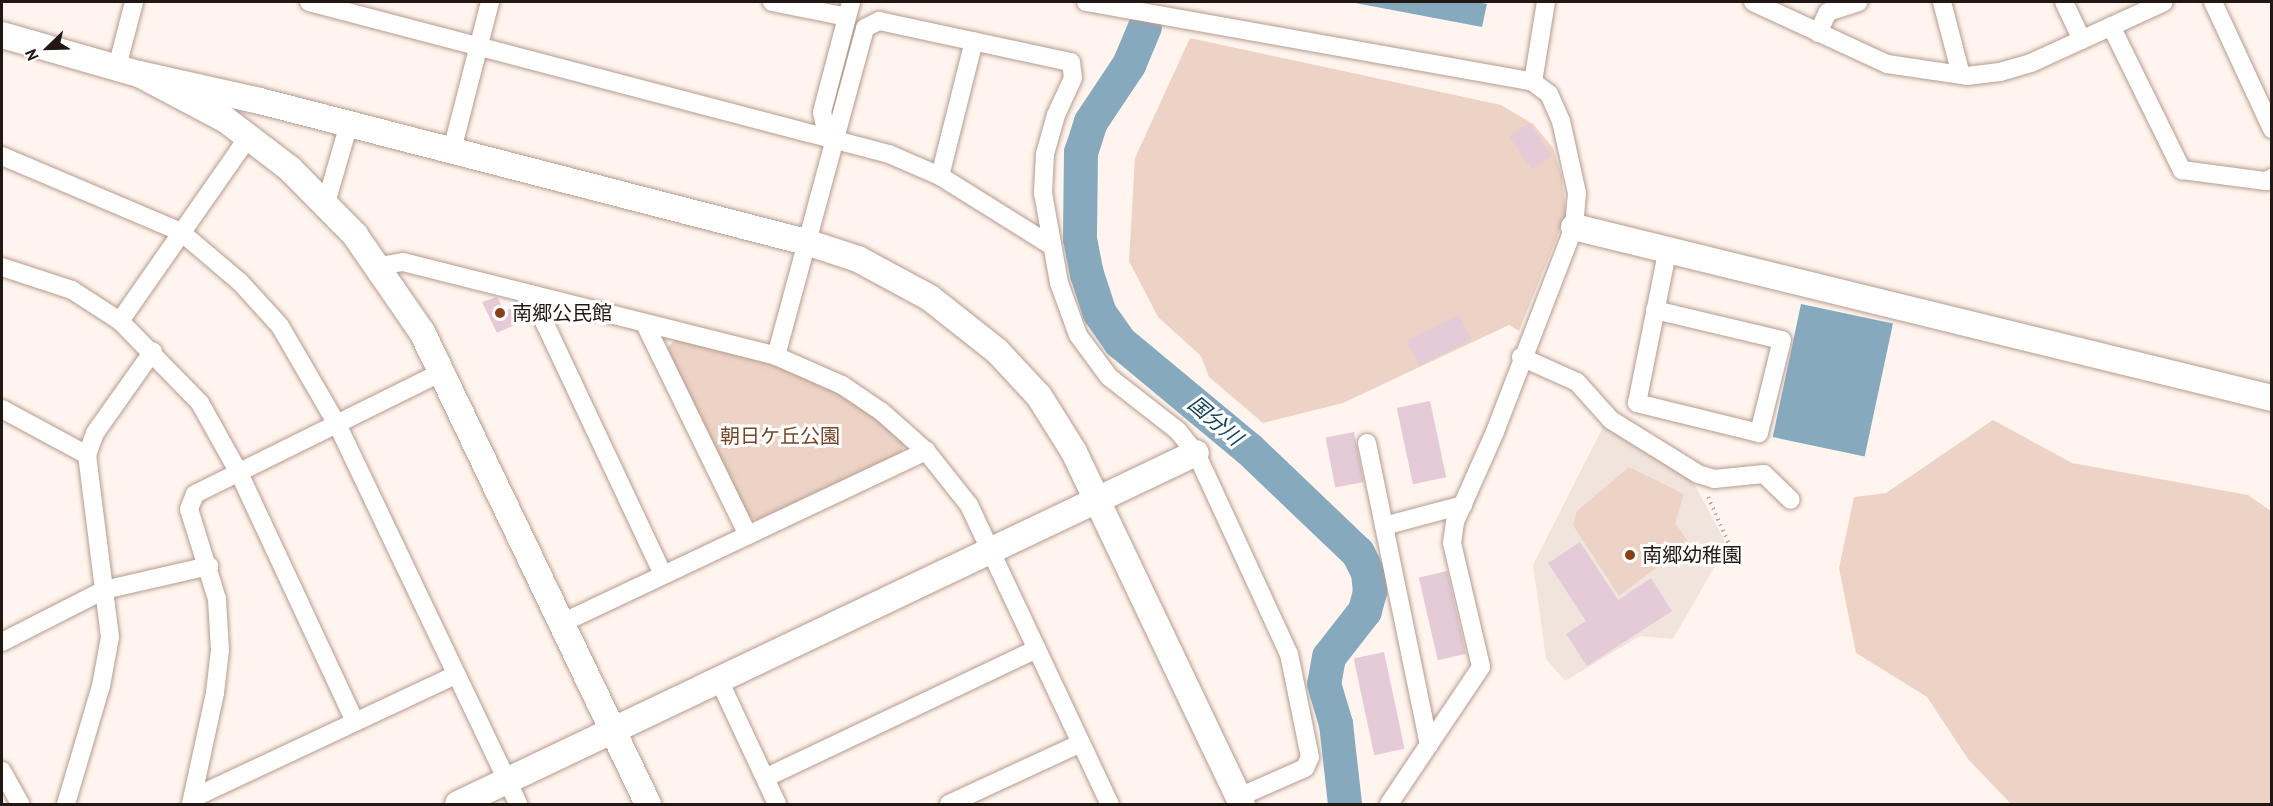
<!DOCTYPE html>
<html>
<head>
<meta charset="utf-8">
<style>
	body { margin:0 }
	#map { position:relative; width:2273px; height:806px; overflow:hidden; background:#fff4ee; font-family:"PT Sans","Noto Sans JP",sans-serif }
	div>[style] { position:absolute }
	.built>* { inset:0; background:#f1e4dd }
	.green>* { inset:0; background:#ecd3c5 }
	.water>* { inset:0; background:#86a9be; transform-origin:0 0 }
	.river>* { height:34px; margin:-17px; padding:0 17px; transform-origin:17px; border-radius:17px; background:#86a9be }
	.building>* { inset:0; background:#e5cad7; transform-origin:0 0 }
	.path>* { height:4px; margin-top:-2px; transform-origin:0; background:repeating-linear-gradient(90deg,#b8ada8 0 1.5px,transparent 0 6px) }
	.roads { filter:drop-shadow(0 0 2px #b49c8e) drop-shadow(0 0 2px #b49c8e) }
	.street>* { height:18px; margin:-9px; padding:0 9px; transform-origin:9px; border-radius:9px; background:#fff }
	.secondary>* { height:26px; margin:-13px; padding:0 13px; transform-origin:13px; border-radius:13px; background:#fff }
	.dots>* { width:16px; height:16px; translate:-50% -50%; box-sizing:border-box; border:3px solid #fff; border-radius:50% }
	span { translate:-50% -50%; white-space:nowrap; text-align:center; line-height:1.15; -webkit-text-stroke:6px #fff; paint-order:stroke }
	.poi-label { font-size:20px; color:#211813 }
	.left { translate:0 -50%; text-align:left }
	.park-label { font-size:20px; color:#77462a }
	.water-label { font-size:21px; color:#134259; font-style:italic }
	.frame { position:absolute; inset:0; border:3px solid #211813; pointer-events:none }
	.north { position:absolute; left:18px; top:18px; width:60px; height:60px; -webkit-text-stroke:4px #fff; paint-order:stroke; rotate:247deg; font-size:16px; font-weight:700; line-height:24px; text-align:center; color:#211813 }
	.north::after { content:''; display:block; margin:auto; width:21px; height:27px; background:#211813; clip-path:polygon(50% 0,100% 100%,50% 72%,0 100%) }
</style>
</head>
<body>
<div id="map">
	<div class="built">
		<i style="clip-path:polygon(1606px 421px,1692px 480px,1727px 545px,1673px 639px,1640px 636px,1565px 681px,1546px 659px,1533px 565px)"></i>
	</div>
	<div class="green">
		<i style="clip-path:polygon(1190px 38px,1501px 105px,1533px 124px,1553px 148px,1562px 177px,1566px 215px,1519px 331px,1509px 325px,1343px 403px,1263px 423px,1209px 377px,1201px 356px,1158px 317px,1129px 261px,1135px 158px)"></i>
		<i style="clip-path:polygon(676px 339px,790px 370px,828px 385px,905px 438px,902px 452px,757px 520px,746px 515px,665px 350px)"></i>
		<i style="clip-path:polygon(1993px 420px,2072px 463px,2248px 495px,2271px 511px,2271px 804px,2011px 804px,1968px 759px,1927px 697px,1856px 653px,1839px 568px,1854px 497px,1886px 493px)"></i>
		<i style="clip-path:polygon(1629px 467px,1684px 494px,1675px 523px,1689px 543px,1619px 596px,1573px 525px,1577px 511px)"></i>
	</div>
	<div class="water">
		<i style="clip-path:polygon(1350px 2px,1477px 2px,1487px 4px,1482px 27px)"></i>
		<i style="left:1801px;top:304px;width:94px;height:136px;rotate:12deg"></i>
	</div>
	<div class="river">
		<i style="left:1145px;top:27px;width:41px;rotate:112.8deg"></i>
		<i style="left:1129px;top:65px;width:69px;rotate:123.7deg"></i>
		<i style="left:1091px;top:122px;width:32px;rotate:108deg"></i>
		<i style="left:1081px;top:152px;width:87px;rotate:90.7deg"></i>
		<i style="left:1080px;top:239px;width:36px;rotate:79deg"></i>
		<i style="left:1087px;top:274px;width:40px;rotate:72deg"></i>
		<i style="left:1099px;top:312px;width:37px;rotate:55deg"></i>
		<i style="left:1120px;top:342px;width:168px;rotate:39.7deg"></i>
		<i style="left:1249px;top:449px;width:151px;rotate:43.7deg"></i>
		<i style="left:1358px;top:553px;width:22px;rotate:63deg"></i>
		<i style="left:1368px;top:573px;width:19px;rotate:84deg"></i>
		<i style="left:1370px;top:592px;width:20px;rotate:105deg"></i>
		<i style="left:1365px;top:611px;width:58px;rotate:128deg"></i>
		<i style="left:1329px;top:657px;width:27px;rotate:100deg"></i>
		<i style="left:1324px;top:684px;width:42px;rotate:73.3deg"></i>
		<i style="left:1336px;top:724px;width:81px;rotate:83.6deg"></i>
	</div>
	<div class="building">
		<i style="left:1529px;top:123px;width:40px;height:24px;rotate:55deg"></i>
		<i style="clip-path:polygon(497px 297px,505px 311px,512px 308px,519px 323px,497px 333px,482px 302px)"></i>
		<i style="left:1459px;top:315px;width:28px;height:58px;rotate:64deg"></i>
		<i style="left:1430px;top:401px;width:78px;height:34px;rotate:78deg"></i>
		<i style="left:1354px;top:432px;width:51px;height:29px;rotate:79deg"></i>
		<i style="clip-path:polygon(1580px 542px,1618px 600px,1651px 578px,1672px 611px,1587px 666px,1566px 634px,1586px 621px,1548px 563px)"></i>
		<i style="left:1447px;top:571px;width:85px;height:29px;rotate:77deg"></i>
		<i style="left:1384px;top:652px;width:99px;height:31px;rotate:78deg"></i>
	</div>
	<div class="path">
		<i style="left:1708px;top:497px;width:51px;rotate:65.9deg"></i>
	</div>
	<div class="roads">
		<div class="street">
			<i style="left:309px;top:2px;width:600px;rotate:14.69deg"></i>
			<i style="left:889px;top:154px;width:56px;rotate:23.3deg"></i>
			<i style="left:940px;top:176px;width:128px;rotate:32deg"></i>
			<i style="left:772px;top:2px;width:76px;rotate:11.3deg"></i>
			<i style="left:1086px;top:2px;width:454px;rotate:10.1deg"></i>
			<i style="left:1533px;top:82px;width:20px;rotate:37deg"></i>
			<i style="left:1549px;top:94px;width:30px;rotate:66deg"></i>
			<i style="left:1561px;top:121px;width:74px;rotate:77.5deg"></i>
			<i style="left:1577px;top:193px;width:34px;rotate:95deg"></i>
			<i style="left:1574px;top:227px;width:220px;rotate:111.1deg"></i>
			<i style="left:1495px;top:432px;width:98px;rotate:114deg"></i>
			<i style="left:1455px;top:522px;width:21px;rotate:98deg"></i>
			<i style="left:1452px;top:543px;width:127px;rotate:76.8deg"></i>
			<i style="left:1481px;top:667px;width:165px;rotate:123.9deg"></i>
			<i style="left:1753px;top:2px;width:148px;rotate:24.8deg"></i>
			<i style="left:1887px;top:64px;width:81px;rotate:8.5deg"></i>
			<i style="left:1967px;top:76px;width:33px;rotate:-7deg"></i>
			<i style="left:2000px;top:72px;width:32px;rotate:-16deg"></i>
			<i style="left:2031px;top:63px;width:146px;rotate:-24.6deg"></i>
			<i style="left:1942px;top:2px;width:75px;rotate:75.4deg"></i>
			<i style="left:2064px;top:2px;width:42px;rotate:64.7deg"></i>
			<i style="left:2213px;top:2px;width:140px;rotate:65.1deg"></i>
			<i style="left:2111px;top:26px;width:161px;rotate:63.8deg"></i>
			<i style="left:2182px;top:170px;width:85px;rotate:7.5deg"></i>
			<i style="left:2266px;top:181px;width:7px;rotate:-27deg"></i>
			<i style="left:1818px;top:33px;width:23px;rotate:-65deg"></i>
			<i style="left:1828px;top:12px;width:32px;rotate:-18deg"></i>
			<i style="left:117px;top:67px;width:67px;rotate:-75.3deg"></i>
			<i style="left:1533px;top:82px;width:81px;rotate:-80.8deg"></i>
			<i style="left:835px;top:137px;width:15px;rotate:-132deg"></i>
			<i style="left:825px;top:126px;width:14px;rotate:-102deg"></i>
			<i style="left:822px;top:112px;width:114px;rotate:-75.2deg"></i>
			<i style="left:452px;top:150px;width:153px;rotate:-75.6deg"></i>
			<i style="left:2px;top:156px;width:194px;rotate:23deg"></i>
			<i style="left:181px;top:232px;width:77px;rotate:40.3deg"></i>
			<i style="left:240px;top:282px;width:59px;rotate:47.7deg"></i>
			<i style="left:280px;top:326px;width:116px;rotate:59.9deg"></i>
			<i style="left:338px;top:426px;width:419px;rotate:64.5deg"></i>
			<i style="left:940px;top:176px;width:139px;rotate:-75.9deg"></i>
			<i style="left:326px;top:203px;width:82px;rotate:-73.8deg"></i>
			<i style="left:380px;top:266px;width:23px;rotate:-10deg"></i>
			<i style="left:403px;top:262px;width:385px;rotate:14.1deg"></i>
			<i style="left:776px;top:356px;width:72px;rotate:23.7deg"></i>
			<i style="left:842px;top:385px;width:48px;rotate:34deg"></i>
			<i style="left:882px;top:412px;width:59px;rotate:41.6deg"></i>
			<i style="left:926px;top:451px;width:69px;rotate:51.5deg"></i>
			<i style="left:969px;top:505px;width:331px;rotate:64.8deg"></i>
			<i style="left:2px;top:267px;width:74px;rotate:18.2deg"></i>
			<i style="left:72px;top:290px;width:57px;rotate:32.9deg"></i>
			<i style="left:120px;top:321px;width:115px;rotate:45.7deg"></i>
			<i style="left:200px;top:403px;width:82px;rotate:60.9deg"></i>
			<i style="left:240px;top:475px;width:272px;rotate:65deg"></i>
			<i style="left:531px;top:294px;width:310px;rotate:64.8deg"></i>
			<i style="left:1655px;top:310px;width:130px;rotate:13.3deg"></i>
			<i style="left:1782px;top:340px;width:96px;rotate:103.9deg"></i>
			<i style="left:1759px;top:433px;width:126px;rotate:-166.2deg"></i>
			<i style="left:1637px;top:403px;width:158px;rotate:-78.7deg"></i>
			<i style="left:120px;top:321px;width:210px;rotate:-55.1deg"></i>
			<i style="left:240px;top:149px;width:17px;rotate:-65deg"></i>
			<i style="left:645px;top:324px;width:235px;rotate:64deg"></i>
			<i style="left:776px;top:356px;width:340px;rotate:-74.8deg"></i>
			<i style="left:865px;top:28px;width:16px;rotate:-27deg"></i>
			<i style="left:879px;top:21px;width:196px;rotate:12.1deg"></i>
			<i style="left:1071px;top:62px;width:16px;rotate:83deg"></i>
			<i style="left:1073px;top:78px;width:41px;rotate:114.7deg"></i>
			<i style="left:1056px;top:115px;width:41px;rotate:105.8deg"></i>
			<i style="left:1045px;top:154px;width:39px;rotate:93deg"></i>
			<i style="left:1043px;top:193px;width:91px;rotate:79.9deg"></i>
			<i style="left:1059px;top:283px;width:55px;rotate:69.9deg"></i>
			<i style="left:1078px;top:335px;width:52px;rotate:53.6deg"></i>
			<i style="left:1109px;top:377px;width:88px;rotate:38deg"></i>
			<i style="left:1178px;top:431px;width:28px;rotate:51deg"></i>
			<i style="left:1196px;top:453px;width:221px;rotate:65.2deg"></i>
			<i style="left:1289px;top:654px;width:105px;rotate:78.5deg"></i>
			<i style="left:1310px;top:757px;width:12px;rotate:114deg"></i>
			<i style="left:1305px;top:768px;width:72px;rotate:156.3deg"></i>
			<i style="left:1521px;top:357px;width:61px;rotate:24.1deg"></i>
			<i style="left:1577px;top:382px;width:51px;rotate:48.2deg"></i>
			<i style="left:1611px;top:420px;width:102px;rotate:31.8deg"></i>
			<i style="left:1698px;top:474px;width:17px;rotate:17deg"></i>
			<i style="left:1714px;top:479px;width:50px;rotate:-5.7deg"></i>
			<i style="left:1764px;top:474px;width:37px;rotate:44deg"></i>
			<i style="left:2px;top:409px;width:97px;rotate:28.4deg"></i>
			<i style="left:1367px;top:443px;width:308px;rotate:78.4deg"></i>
			<i style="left:1384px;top:526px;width:82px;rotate:-14.9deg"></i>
			<i style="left:562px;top:623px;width:403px;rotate:-25.3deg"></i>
			<i style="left:2px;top:642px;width:114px;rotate:-27deg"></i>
			<i style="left:104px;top:590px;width:108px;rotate:-12.9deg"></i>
			<i style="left:719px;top:680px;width:137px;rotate:64.9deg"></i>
			<i style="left:2px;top:771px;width:38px;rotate:61deg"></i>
			<i style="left:765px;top:778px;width:301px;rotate:-25.4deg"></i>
			<i style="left:193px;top:798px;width:289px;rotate:-25.1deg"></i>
			<i style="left:66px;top:804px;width:123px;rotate:-73.5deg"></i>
			<i style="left:101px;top:686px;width:50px;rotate:-79.6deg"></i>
			<i style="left:110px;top:637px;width:183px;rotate:-97.2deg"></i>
			<i style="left:87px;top:455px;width:23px;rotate:-70deg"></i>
			<i style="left:95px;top:433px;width:100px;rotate:-54.7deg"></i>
			<i style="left:191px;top:804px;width:114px;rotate:-77.8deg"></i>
			<i style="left:215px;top:693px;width:43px;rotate:-83.4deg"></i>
			<i style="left:220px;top:650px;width:51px;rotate:-93.4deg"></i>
			<i style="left:217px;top:599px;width:94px;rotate:-107.3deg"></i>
			<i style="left:189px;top:509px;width:16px;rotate:-68deg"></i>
			<i style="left:195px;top:494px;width:275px;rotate:-26.3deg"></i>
			<i style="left:949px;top:804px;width:145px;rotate:-24.8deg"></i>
		</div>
		<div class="secondary">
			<i style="left:2px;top:35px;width:142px;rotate:15.9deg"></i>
			<i style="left:139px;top:74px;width:98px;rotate:27.9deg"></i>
			<i style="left:226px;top:120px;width:81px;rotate:37.4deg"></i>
			<i style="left:290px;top:169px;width:93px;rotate:45.4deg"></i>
			<i style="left:355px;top:235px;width:118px;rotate:55.4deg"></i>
			<i style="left:422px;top:332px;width:523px;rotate:64.41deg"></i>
			<i style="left:139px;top:74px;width:124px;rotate:12.6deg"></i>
			<i style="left:260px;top:101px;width:564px;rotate:14.48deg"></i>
			<i style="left:806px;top:242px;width:55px;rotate:18.1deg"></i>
			<i style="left:858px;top:259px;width:82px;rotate:28.4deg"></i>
			<i style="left:930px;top:298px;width:85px;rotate:38.3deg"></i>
			<i style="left:997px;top:351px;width:62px;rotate:47deg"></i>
			<i style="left:1039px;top:396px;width:66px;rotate:58deg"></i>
			<i style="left:1074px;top:452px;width:390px;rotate:64.5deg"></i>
			<i style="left:1574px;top:227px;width:719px;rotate:13.77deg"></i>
			<i style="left:458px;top:804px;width:817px;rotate:-25.44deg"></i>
		</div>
	</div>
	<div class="dots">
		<i style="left:500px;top:313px;background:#854115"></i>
		<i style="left:1630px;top:555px;background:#854115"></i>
	</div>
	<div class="poi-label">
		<span class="left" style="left:512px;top:313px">南郷公民館</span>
		<span class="left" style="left:1642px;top:555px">南郷幼稚園</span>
	</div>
	<div class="park-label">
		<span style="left:780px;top:436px">朝日ケ丘公園</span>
	</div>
	<div class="water-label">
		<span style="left:1215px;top:421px;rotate:40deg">国分川</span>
	</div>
	<div class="frame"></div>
	<div class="north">N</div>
</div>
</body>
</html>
